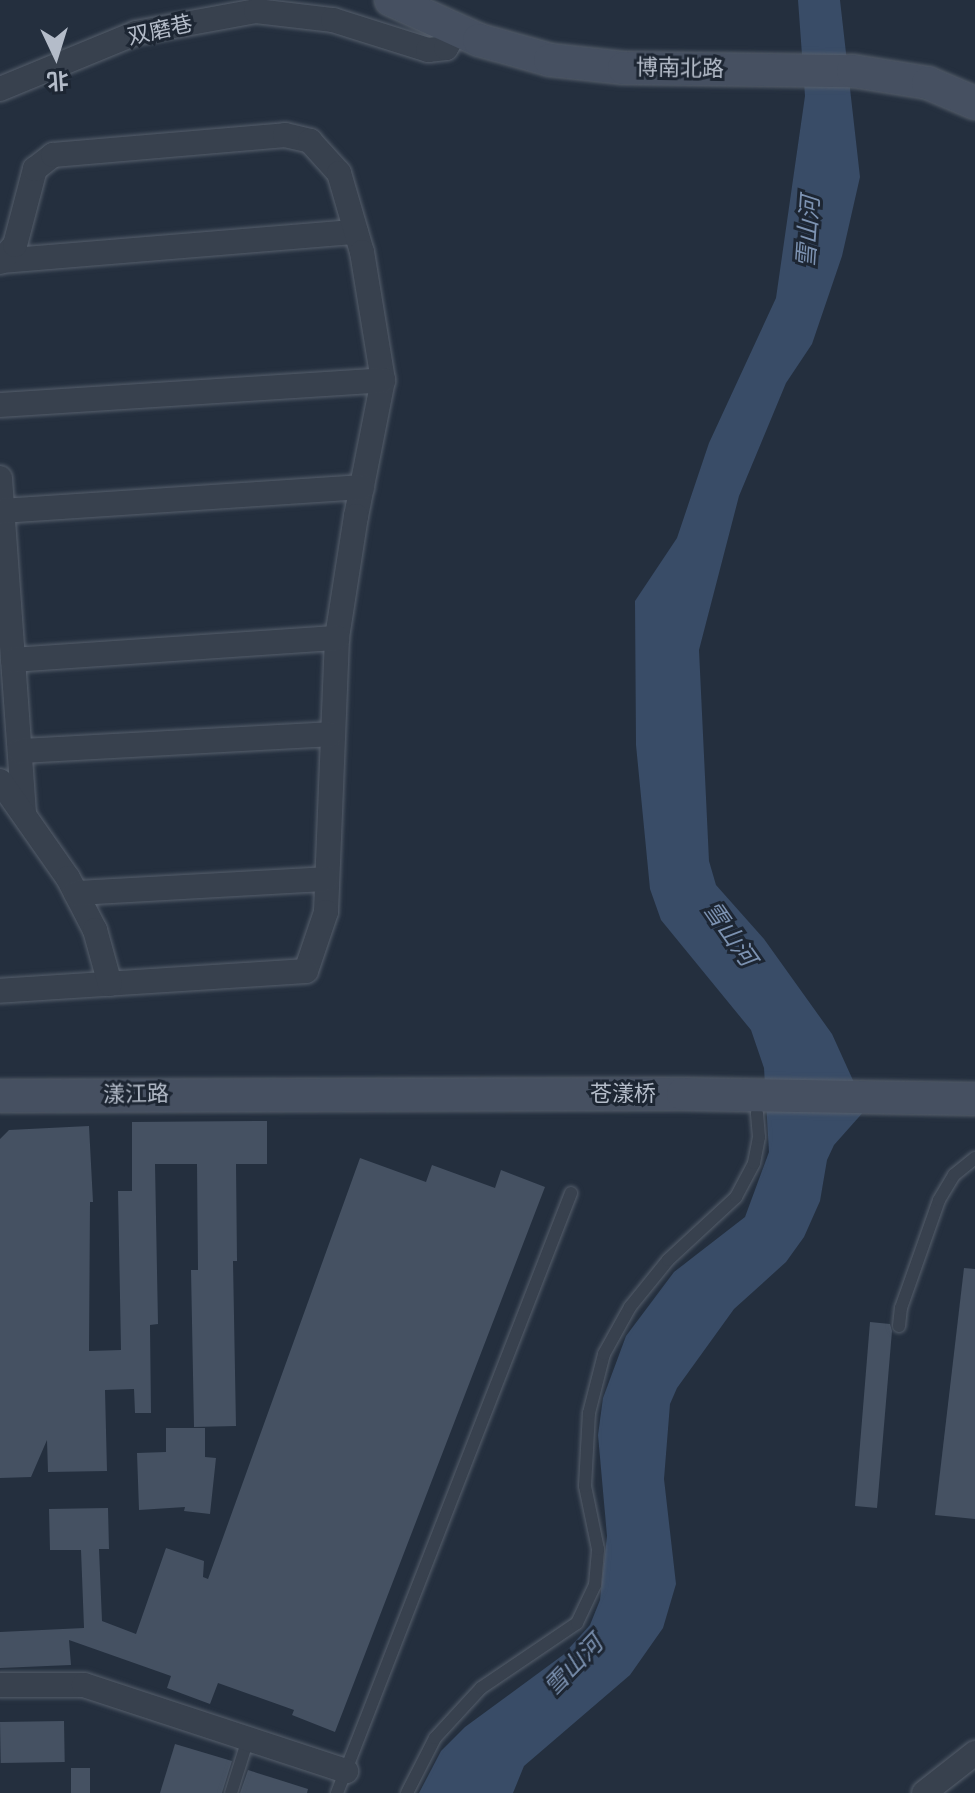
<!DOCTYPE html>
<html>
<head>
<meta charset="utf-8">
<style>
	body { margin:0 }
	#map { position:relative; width:975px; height:1793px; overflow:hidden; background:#242f3e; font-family:"Fira Sans","Noto Sans SC",sans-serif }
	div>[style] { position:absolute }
	.water>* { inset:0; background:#394c67 }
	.building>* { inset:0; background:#455162; transform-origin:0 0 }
	.roads { filter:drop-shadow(0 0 2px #565f6c) drop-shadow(0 0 2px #565f6c) }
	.lane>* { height:12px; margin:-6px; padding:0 6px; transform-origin:6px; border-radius:6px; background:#38414e }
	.street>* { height:24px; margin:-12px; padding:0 12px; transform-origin:12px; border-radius:12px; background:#38414e }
	.secondary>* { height:32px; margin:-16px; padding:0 16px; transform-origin:16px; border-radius:16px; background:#465061 }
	span { translate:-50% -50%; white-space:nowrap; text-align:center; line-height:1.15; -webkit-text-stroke:6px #1d2633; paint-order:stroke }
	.street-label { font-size:22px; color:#b4bcc9 }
	.water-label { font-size:24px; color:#7c92b1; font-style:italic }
	.north { position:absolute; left:16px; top:16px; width:80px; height:80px; -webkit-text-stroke:6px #1d2633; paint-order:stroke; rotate:176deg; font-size:22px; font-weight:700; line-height:32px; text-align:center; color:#b4bcc9 }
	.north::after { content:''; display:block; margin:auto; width:28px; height:36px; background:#b4bcc9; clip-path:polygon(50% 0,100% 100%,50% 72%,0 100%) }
</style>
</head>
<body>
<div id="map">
	<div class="water">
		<i style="clip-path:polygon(798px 0,840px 0,860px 177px,842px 256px,812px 344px,786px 383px,739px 496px,699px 650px,709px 861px,716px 885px,764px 939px,832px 1034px,866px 1109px,834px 1145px,827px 1160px,820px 1201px,804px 1237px,786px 1262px,734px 1309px,677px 1388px,670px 1404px,664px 1479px,676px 1584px,663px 1628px,630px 1675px,524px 1766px,513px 1793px,419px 1793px,441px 1751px,465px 1727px,563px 1655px,590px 1625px,600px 1600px,607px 1536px,598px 1435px,603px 1398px,626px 1336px,674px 1272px,745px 1217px,769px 1152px,764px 1068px,751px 1030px,661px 920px,650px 889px,636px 745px,635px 601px,677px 538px,709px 443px,776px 298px,805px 96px)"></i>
	</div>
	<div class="building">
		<i style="clip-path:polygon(267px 1121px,267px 1164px,236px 1164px,237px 1261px,233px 1261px,236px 1426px,194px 1427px,191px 1270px,198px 1270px,197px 1164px,155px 1164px,158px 1324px,150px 1325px,151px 1413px,135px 1413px,134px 1389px,105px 1390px,107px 1471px,48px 1472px,47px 1440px,31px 1477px,0 1478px,0 1139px,9px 1130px,89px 1126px,93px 1202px,90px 1202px,89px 1351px,121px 1350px,118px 1191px,132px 1191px,132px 1122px)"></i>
		<i style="clip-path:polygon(360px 1158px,426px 1182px,432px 1165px,495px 1188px,501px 1170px,545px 1187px,335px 1732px,292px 1715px,294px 1710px,218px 1683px,210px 1704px,167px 1688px,171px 1676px,69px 1640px,71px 1665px,0 1668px,0 1632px,84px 1628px,81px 1550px,50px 1550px,49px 1509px,108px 1508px,109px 1549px,99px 1549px,102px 1621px,136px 1634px,166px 1548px,204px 1561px,203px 1577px,208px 1579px)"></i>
		<i style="clip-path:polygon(964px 1268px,975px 1269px,975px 1519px,935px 1515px)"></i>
		<i style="clip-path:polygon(870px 1322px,890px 1324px,892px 1331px,877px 1508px,855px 1506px)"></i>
		<i style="clip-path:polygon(166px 1428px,205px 1428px,205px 1457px,216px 1458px,210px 1514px,184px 1511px,185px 1507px,139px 1510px,137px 1453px,166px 1452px)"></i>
		<i style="left:64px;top:1721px;width:41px;height:64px;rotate:89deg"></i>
		<i style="clip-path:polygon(175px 1744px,232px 1761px,222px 1793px,160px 1793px)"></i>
		<i style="left:71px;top:1768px;width:19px;height:25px"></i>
		<i style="clip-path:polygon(248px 1770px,308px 1789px,307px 1793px,240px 1793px)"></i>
	</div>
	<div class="roads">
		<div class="lane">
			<i style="left:899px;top:1326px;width:18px;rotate:-84deg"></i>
			<i style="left:901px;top:1308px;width:114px;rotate:-70.6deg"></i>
			<i style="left:939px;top:1200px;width:29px;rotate:-59deg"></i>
			<i style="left:954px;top:1175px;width:27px;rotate:-39deg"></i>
			<i style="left:231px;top:1793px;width:57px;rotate:-72.5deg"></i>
			<i style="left:337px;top:1793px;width:644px;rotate:-68.69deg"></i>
			<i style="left:407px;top:1793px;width:62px;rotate:-63deg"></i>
			<i style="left:435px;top:1738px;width:68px;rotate:-47.4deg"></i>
			<i style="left:481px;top:1688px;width:116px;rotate:-34.1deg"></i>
			<i style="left:577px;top:1623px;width:42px;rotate:-64.7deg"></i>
			<i style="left:595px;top:1585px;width:36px;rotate:-85deg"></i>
			<i style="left:598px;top:1549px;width:64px;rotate:-101.7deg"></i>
			<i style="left:585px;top:1486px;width:73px;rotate:-86.9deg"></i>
			<i style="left:589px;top:1413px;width:61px;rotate:-75.7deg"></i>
			<i style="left:604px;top:1354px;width:54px;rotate:-61deg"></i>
			<i style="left:630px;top:1307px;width:60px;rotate:-51deg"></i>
			<i style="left:668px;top:1260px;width:93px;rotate:-42.8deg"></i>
			<i style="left:736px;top:1197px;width:38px;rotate:-62deg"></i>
			<i style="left:754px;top:1163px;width:26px;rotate:-79deg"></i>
			<i style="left:759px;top:1137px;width:24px;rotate:-95deg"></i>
		</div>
		<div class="street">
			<i style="left:0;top:89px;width:147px;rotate:-22.4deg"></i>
			<i style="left:136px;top:33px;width:122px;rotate:-10.4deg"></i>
			<i style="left:256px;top:11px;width:78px;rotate:6.7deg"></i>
			<i style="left:333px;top:20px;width:100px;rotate:17.5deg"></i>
			<i style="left:428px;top:50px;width:18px;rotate:-6deg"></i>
			<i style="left:446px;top:48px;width:22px;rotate:-60deg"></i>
			<i style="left:1px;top:261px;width:356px;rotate:-4.7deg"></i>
			<i style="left:0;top:262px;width:23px;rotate:-49deg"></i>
			<i style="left:15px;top:245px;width:79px;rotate:-75.3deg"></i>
			<i style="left:35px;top:169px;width:23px;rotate:-38deg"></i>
			<i style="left:53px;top:155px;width:233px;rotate:-4.9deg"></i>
			<i style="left:285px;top:135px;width:26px;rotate:13deg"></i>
			<i style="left:310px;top:141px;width:43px;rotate:47.8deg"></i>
			<i style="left:339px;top:173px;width:82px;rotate:73.8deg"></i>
			<i style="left:362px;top:252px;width:130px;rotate:80.7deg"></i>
			<i style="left:383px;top:380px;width:139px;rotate:101.2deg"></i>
			<i style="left:356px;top:516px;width:123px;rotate:98.9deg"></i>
			<i style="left:337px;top:638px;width:274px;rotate:92.3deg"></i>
			<i style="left:326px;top:912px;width:62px;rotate:108.7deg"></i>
			<i style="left:306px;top:971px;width:307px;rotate:176.3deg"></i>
			<i style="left:0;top:405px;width:384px;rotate:-3.7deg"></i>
			<i style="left:0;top:478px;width:335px;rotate:85.9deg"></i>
			<i style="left:2px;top:511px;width:361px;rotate:-3.8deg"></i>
			<i style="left:13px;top:660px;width:325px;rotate:-3.9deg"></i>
			<i style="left:20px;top:751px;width:311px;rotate:-3.1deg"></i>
			<i style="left:0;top:781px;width:118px;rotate:55deg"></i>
			<i style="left:68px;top:878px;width:59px;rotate:62.6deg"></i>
			<i style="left:95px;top:930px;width:56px;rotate:74.5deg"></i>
			<i style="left:76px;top:893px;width:250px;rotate:-3.2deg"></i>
			<i style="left:0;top:1685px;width:84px"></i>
			<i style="left:84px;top:1685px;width:276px;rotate:18.2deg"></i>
			<i style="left:924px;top:1793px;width:65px;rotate:-38.1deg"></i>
		</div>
		<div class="secondary">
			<i style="left:391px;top:0;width:97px;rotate:24.4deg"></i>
			<i style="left:479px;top:40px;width:74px;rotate:15.7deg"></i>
			<i style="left:550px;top:60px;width:74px;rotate:6.2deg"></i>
			<i style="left:624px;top:68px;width:229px;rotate:0.8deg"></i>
			<i style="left:853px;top:71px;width:76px;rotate:9.1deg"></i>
			<i style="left:928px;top:83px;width:51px;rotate:23.1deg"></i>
			<i style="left:0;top:1096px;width:683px;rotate:-0.17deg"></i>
			<i style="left:683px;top:1094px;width:292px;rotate:1deg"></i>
		</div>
	</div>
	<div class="street-label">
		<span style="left:160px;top:30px;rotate:-13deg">双磨巷</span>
		<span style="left:680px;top:68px;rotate:1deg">博南北路</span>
		<span style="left:136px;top:1094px;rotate:-1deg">漾江路</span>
		<span style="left:623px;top:1094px">苍漾桥</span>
	</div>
	<div class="water-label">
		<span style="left:809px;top:232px;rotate:-86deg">雪山河</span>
		<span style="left:729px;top:934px;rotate:55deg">雪山河</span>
		<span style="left:574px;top:1666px;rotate:-46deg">雪山河</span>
	</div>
	<div class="north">北</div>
</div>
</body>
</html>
